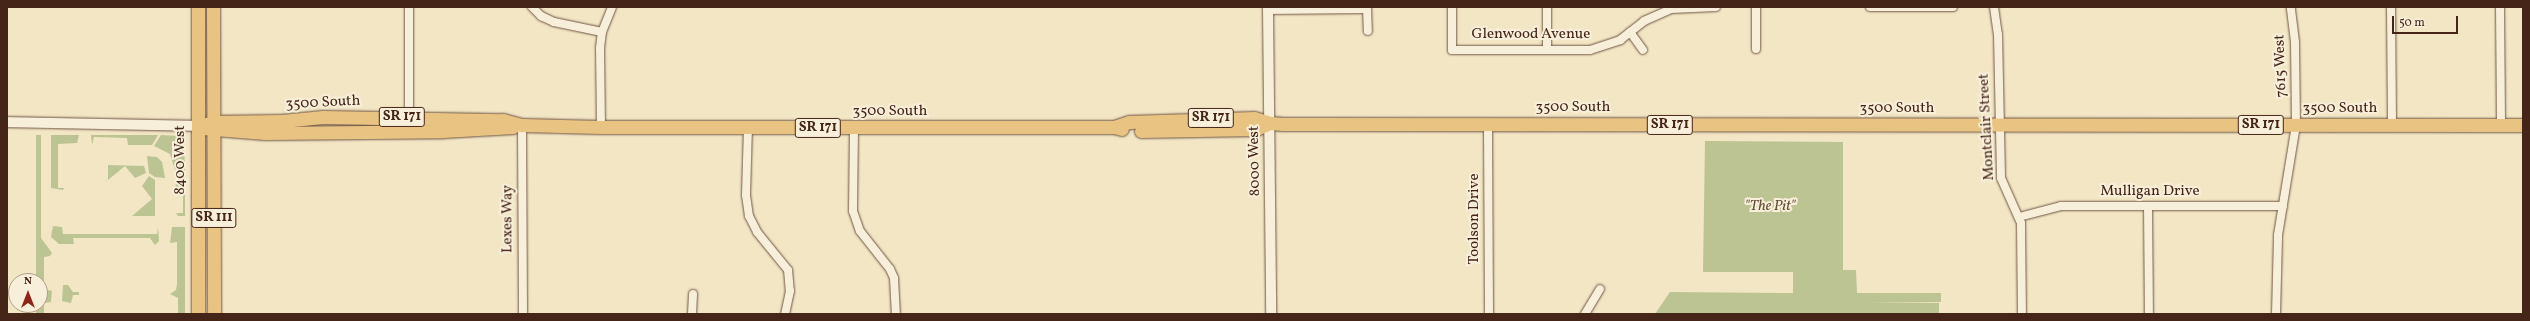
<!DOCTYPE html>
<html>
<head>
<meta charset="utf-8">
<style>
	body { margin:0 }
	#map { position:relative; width:2530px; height:321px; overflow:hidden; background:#f2e6c5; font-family:Vollkorn,serif }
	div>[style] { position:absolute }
	.green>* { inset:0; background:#bdc493 }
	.roads { filter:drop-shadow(0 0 1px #705543) drop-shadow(0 0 1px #705543) }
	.minor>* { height:8px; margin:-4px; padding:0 4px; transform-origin:4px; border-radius:4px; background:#f7efd9 }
	.tertiary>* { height:10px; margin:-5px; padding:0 5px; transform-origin:5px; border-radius:5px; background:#f7efd9 }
	.primary>* { height:13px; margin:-6.5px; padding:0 6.5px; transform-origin:6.5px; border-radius:6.5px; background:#e9c382 }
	span { translate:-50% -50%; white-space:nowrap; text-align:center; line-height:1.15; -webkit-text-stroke:4px #f7efd9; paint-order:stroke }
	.shield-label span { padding:1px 3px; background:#f7efd9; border:1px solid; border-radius:3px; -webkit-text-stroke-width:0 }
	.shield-label { font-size:14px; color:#452518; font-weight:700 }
	.street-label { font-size:15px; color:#452518 }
	.park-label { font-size:15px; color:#634d37; font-style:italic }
	.frame { position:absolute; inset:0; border:8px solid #452518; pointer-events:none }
	.north { position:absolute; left:8px; top:273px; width:40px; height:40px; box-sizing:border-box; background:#f7efd9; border:1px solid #b09e8c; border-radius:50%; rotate:0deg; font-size:11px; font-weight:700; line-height:16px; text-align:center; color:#452518 }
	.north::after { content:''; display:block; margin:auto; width:14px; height:18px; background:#8f2418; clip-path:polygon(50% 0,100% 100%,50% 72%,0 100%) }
	.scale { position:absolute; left:2392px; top:16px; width:66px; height:18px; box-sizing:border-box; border:2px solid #452518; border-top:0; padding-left:5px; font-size:12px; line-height:14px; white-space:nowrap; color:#452518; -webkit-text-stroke:3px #f7efd9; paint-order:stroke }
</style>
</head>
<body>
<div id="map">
	<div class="green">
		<i style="clip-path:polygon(36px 135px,41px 135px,41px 238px,52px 253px,50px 256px,44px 257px,44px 289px,52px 291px,51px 302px,44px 303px,44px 314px,36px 314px,36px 305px,40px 305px,40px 281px,36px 281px)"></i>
		<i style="clip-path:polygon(51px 135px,79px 135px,77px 143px,58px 144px,58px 188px,64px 188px,63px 190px,51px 188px)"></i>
		<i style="clip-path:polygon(91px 135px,158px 135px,152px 145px,128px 145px,127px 138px,94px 137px,92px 145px)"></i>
		<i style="clip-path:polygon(161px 135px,180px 136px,183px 138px,185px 163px,175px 170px,170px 154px,154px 146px)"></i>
		<i style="clip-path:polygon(1705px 141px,1843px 142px,1843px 270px,1856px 270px,1857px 293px,1941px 293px,1941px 302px,1868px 303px,1939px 303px,1939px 314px,1655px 314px,1670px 292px,1793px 293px,1793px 272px,1703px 272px)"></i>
		<i style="clip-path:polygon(147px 156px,157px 157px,162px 162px,165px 178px,155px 177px,149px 173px)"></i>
		<i style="clip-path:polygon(108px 165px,144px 166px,146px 173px,135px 178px,125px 166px,108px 180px)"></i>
		<i style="clip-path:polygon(185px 166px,185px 216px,178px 216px,176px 213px,183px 213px,183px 194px,176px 194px,175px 173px)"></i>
		<i style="clip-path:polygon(149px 176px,155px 180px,155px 216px,132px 216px,152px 199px,142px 186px)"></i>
		<i style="clip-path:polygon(53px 226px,62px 227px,63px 234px,157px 234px,158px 227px,159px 241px,155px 245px,150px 238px,73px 238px,74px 244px,59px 244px,51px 237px)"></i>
		<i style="clip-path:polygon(172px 227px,185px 227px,185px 314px,178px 314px,178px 298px,170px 294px,176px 290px,177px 284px,177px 242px,170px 243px)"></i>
		<i style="clip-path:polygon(63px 285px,68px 285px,73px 292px,79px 292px,79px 295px,73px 295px,71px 303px,62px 301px)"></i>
	</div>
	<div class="roads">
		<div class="minor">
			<i style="left:532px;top:7px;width:13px;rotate:45deg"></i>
			<i style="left:541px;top:16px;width:14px;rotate:25deg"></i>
			<i style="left:554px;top:22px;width:49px;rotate:11.8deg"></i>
			<i style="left:1367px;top:7px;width:24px;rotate:88deg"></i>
			<i style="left:1452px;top:7px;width:43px;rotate:90deg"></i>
			<i style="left:1452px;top:50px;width:138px"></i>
			<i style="left:1590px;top:50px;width:32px;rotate:-18deg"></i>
			<i style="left:1620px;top:40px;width:31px;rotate:-38deg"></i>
			<i style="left:1644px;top:21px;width:30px;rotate:-24deg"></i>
			<i style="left:1671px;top:9px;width:45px;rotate:-2.5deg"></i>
			<i style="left:1547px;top:7px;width:42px;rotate:90deg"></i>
			<i style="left:1756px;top:7px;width:42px;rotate:90deg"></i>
			<i style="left:1870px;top:7px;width:83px"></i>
			<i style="left:1994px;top:7px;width:27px;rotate:82deg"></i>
			<i style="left:1998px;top:34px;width:144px;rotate:88.8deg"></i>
			<i style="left:2001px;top:178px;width:49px;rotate:66deg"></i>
			<i style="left:2021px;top:223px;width:91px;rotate:89.4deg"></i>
			<i style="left:2391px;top:7px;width:118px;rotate:89.5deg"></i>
			<i style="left:2500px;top:7px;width:118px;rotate:89.5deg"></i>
			<i style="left:1268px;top:10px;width:99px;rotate:-0.6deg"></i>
			<i style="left:1630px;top:32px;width:22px;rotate:54deg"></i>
			<i style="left:409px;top:122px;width:115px;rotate:-90deg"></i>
			<i style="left:1488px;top:124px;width:190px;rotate:89.7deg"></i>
			<i style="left:522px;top:125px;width:189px;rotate:89.7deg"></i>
			<i style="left:601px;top:127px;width:79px;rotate:-90.7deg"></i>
			<i style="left:600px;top:48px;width:16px;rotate:-83deg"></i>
			<i style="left:602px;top:32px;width:27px;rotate:-68deg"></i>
			<i style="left:748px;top:127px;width:68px;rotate:91.7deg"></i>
			<i style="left:746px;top:195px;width:21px;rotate:82deg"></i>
			<i style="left:749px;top:216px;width:18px;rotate:63deg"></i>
			<i style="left:757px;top:232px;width:49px;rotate:50.8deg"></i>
			<i style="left:788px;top:270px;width:21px;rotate:85deg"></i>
			<i style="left:790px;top:291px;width:24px;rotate:102deg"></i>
			<i style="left:854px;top:128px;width:83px;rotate:90.7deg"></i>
			<i style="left:853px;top:211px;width:21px;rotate:71deg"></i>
			<i style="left:860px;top:231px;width:48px;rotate:51.7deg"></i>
			<i style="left:890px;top:269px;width:10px;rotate:66deg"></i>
			<i style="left:894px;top:278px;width:36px;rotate:87deg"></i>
			<i style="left:2148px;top:206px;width:108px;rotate:89.5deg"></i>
			<i style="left:2019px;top:217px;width:43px;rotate:-14.7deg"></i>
			<i style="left:2061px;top:206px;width:222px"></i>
			<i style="left:692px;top:314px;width:20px;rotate:-87deg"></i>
			<i style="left:1585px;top:314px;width:29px;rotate:-59deg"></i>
			<i style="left:2276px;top:314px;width:79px;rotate:-88.5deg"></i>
			<i style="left:2278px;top:235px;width:111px;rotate:-80.7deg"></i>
			<i style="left:2296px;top:125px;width:83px;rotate:-90.7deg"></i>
			<i style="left:2295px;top:42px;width:35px;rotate:-97deg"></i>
		</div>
		<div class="tertiary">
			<i style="left:1268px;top:7px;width:307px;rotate:89.4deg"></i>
			<i style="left:7px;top:122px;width:191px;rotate:1.2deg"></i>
		</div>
		<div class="primary">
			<i style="left:213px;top:7px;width:307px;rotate:89.8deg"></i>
			<i style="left:198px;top:126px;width:16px;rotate:-14deg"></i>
			<i style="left:214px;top:122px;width:68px;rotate:-0.8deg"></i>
			<i style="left:282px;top:121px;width:41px;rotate:-5.6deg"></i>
			<i style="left:323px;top:117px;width:180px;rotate:1deg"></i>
			<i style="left:503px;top:120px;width:20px;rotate:15deg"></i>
			<i style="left:522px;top:125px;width:79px;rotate:1.5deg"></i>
			<i style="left:601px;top:127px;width:513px"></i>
			<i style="left:1114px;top:127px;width:8px;rotate:14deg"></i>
			<i style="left:1114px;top:127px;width:16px;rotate:-18deg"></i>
			<i style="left:1129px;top:122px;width:125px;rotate:-1.8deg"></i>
			<i style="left:1254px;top:118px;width:17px;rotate:17deg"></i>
			<i style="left:1270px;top:123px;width:13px;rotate:4deg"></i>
			<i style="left:1283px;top:124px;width:1240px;rotate:0.05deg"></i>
			<i style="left:203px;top:128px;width:62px;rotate:4.6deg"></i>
			<i style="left:265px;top:133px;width:178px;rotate:-0.6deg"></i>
			<i style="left:443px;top:131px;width:70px;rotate:-3.3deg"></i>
			<i style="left:1141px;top:131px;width:115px;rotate:-1deg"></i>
			<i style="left:1256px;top:129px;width:15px;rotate:-23deg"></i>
			<i style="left:198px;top:314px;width:307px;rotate:-90deg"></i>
		</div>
	</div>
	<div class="shield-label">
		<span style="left:402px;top:117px">SR 171</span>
		<span style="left:1211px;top:118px">SR 171</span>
		<span style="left:1670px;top:125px">SR 171</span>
		<span style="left:2261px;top:125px">SR 171</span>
		<span style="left:818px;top:128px">SR 171</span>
		<span style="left:214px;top:218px">SR 111</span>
	</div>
	<div class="street-label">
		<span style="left:1531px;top:35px">Glenwood Avenue</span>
		<span style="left:2281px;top:66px;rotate:-92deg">7615 West</span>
		<span style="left:323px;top:103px;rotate:-3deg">3500 South</span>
		<span style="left:1573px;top:108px">3500 South</span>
		<span style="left:1897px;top:109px">3500 South</span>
		<span style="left:2340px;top:109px">3500 South</span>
		<span style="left:890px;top:112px">3500 South</span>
		<span style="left:1987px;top:127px;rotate:-93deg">Montclair Street</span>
		<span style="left:181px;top:160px;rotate:-90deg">8400 West</span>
		<span style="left:1255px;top:161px;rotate:-91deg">8000 West</span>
		<span style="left:2150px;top:192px">Mulligan Drive</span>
		<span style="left:508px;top:219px;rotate:-90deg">Lexes Way</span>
		<span style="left:1475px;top:219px;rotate:-90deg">Toolson Drive</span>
	</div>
	<div class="park-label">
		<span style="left:1770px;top:207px">"The Pit"</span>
	</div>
	<div class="frame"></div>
	<div class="north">N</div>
	<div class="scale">50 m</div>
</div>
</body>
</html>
